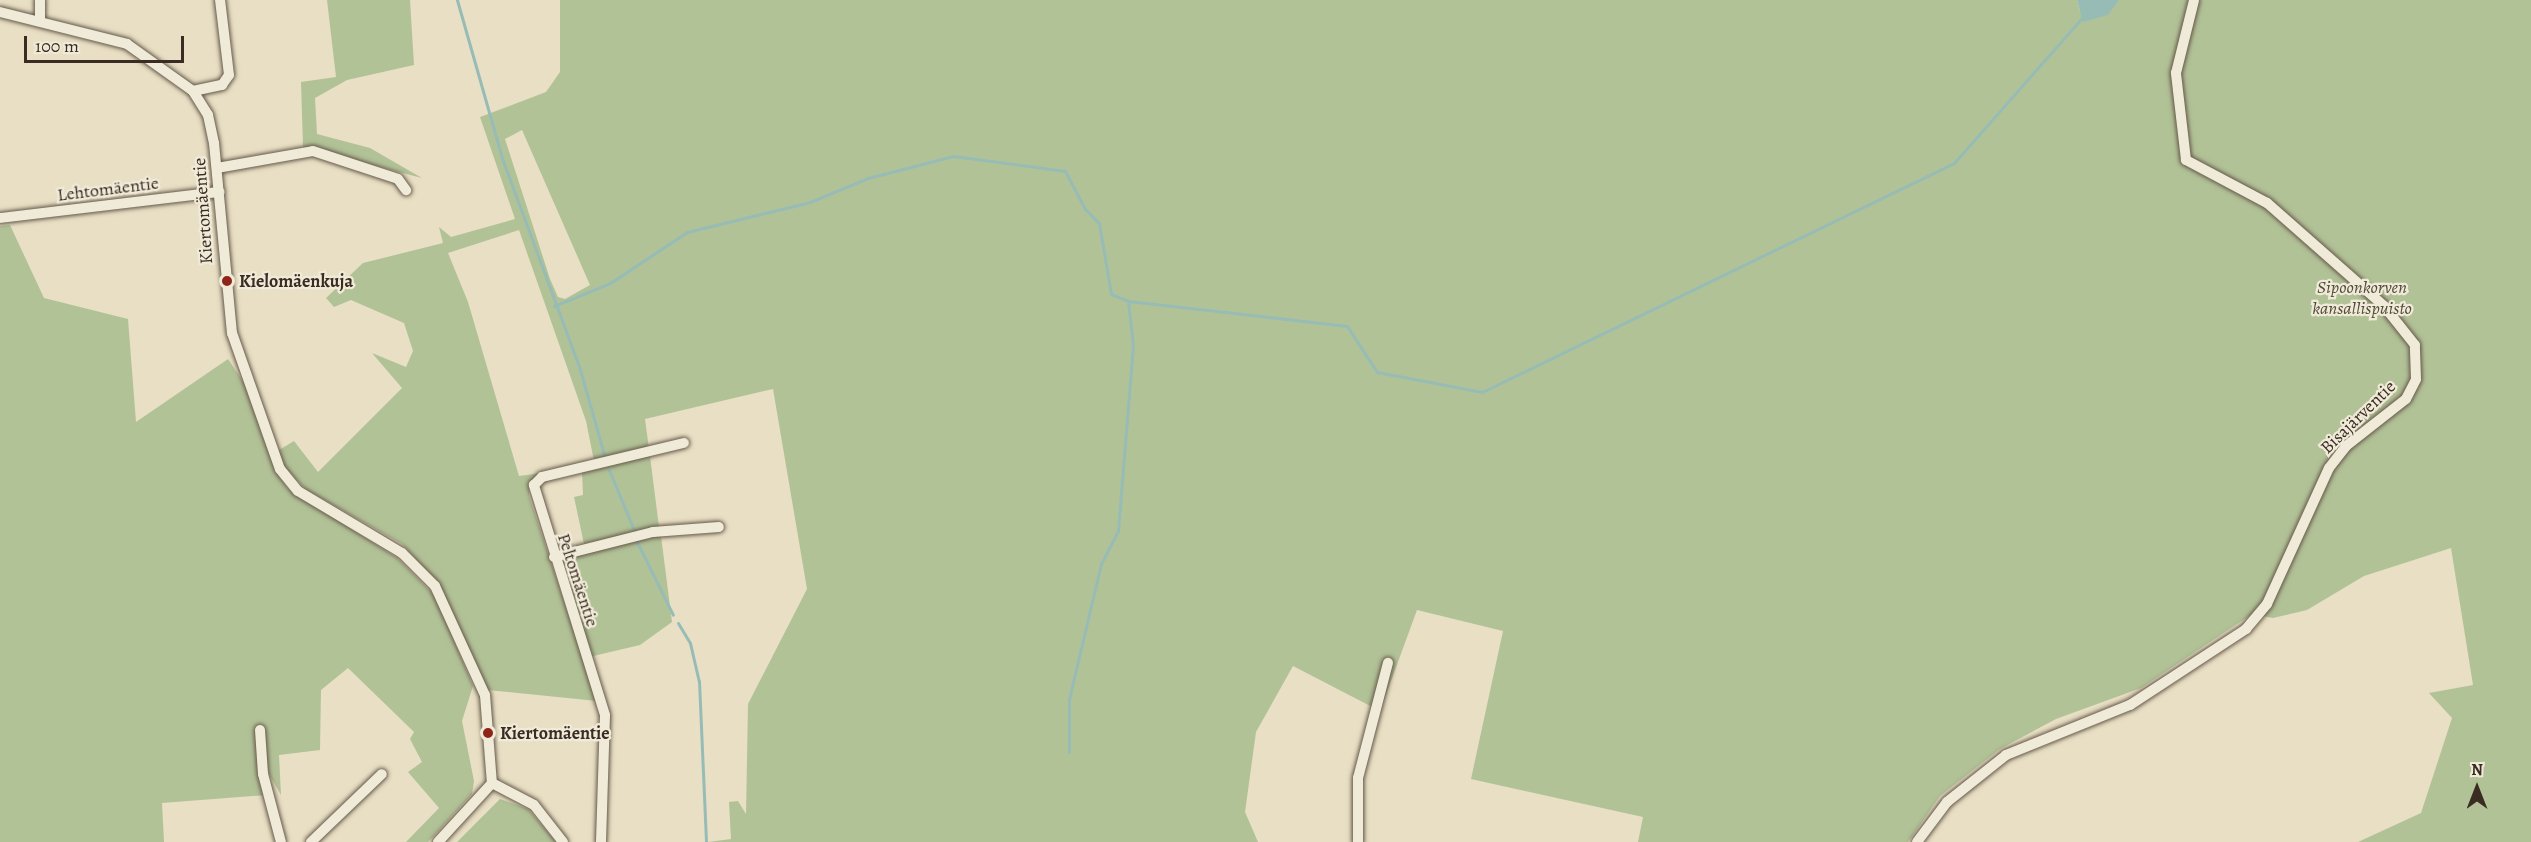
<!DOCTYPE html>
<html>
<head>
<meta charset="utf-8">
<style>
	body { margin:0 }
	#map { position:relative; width:2531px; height:842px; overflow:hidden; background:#e8dfc4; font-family:Alegreya,serif }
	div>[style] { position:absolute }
	.green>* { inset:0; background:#b2c297 }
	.water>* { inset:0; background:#97bcb6 }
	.stream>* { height:3px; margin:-1.5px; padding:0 1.5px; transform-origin:1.5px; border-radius:1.5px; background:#97bcb6 }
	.roads { filter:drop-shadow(0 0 2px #66594a) drop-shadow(0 0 2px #66594a) }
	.minor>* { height:10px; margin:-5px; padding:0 5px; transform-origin:5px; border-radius:5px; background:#f0ead9 }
	.dots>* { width:16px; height:16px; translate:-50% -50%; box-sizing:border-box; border:3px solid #f0ead9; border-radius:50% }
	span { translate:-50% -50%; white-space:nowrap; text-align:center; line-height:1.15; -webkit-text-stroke:4.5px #f0ead9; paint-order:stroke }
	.street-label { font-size:18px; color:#3a2c22 }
	.poi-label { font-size:18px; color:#3a2c22; font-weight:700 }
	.left { translate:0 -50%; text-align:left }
	.park-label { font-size:18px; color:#524a39; font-style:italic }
	.north { position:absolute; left:2447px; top:758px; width:60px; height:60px; -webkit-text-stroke:4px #f0ead9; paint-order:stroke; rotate:0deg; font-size:16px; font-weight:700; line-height:24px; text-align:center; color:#3a2c22 }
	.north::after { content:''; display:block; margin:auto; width:21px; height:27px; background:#3a2c22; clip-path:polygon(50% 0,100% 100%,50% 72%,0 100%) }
	.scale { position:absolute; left:24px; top:36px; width:160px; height:27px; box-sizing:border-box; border:3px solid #3a2c22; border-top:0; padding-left:8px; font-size:18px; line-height:21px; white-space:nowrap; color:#3a2c22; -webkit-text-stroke:4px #f0ead9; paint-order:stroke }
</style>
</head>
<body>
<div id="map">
	<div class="green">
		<i style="clip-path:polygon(327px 0,410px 0,414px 65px,347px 80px,315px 98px,317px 134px,370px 148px,422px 178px,303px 147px,301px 82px,336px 77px)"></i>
		<i style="clip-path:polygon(evenodd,560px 0,2077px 0,2080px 11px,2119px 0,2531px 0,2531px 842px,2358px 842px,2421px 813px,2452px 718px,2429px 693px,2473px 685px,2451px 548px,2364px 576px,2307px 610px,2273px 618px,2252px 614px,2141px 688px,2056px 719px,2000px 749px,1940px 796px,1908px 842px,1638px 842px,1643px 817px,1471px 779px,1503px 631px,1417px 610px,1380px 711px,1293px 666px,1256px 732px,1245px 812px,1258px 842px,708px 842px,731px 839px,729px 802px,738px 801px,746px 814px,748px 704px,807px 589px,773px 389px,645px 419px,649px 449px,594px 461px,586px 421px,519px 230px,448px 253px,468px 302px,519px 476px,541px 473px,529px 484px,529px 496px,597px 701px,488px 690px,437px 582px,402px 544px,307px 490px,281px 464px,279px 450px,294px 441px,318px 472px,402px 388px,372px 353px,406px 367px,413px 351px,404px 323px,351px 300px,334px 307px,326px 298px,363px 263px,443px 243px,439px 227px,451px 237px,515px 219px,480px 117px,546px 92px,560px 72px,560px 0,522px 130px,590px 285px,565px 299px,558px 297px,550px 279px,505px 139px,522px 130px)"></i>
		<i style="clip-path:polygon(10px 225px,44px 298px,128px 319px,136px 422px,228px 359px,244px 383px,275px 471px,288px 489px,397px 558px,435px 596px,473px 686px,462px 721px,474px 781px,472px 794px,428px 842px,406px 842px,439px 808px,408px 772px,422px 762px,410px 739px,414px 732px,348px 668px,321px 690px,320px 750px,279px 755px,281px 795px,269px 774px,262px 738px,267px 795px,162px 803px,164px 842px,0 842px,0 226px)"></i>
		<i style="clip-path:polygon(650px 456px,659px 527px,584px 544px,574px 497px,583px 495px,582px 471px)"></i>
		<i style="clip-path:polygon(653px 536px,661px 536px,672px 622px,640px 645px,589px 657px,559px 559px)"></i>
		<i style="clip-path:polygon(500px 799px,528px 809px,556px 842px,457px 842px)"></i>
	</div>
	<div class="water">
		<i style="clip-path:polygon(2077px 0,2119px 0,2108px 15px,2083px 22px)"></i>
	</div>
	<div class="stream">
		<i style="left:457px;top:0;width:167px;rotate:74.1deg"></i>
		<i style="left:503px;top:161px;width:219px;rotate:69.7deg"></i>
		<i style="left:579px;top:366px;width:96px;rotate:74.2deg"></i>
		<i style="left:554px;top:306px;width:61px;rotate:-22.3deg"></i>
		<i style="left:610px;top:283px;width:92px;rotate:-33.5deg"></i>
		<i style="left:687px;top:232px;width:127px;rotate:-13.7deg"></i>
		<i style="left:810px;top:202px;width:63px;rotate:-22.5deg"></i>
		<i style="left:868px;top:178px;width:88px;rotate:-14.5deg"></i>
		<i style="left:953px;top:156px;width:113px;rotate:7.6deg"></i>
		<i style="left:1065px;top:171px;width:43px;rotate:62.2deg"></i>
		<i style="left:1085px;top:209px;width:20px;rotate:45deg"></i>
		<i style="left:1099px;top:223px;width:72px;rotate:80.4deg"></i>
		<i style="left:1111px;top:294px;width:18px;rotate:22deg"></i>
		<i style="left:1128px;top:301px;width:220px;rotate:6.5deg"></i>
		<i style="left:1347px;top:326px;width:55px;rotate:56.9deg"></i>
		<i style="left:1377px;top:372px;width:107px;rotate:10.8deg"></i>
		<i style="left:1482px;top:392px;width:525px;rotate:-25.88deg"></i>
		<i style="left:1954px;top:163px;width:193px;rotate:-48.6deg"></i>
		<i style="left:609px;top:470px;width:65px;rotate:67.4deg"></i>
		<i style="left:637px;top:542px;width:81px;rotate:63.7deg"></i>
		<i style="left:678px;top:623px;width:23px;rotate:59deg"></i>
		<i style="left:690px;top:643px;width:39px;rotate:77deg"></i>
		<i style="left:699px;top:681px;width:161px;rotate:87.5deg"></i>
		<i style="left:1069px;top:752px;width:53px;rotate:-90deg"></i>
		<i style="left:1069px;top:699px;width:139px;rotate:-76.7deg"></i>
		<i style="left:1101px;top:564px;width:37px;rotate:-63deg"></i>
		<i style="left:1118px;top:531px;width:186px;rotate:-85.4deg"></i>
		<i style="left:1133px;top:346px;width:45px;rotate:-96.3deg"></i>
	</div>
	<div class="roads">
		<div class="minor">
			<i style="left:40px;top:0;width:21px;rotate:90deg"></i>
			<i style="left:0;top:12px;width:131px;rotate:14.1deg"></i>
			<i style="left:127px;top:44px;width:81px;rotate:35.5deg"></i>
			<i style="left:193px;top:91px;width:28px;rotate:58deg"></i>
			<i style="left:208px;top:115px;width:29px;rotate:78deg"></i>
			<i style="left:214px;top:143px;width:191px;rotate:84.6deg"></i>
			<i style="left:232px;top:333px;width:144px;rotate:70.6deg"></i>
			<i style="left:280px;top:469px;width:28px;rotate:51deg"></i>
			<i style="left:298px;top:491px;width:121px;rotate:30.8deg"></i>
			<i style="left:402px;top:553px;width:47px;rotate:45deg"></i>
			<i style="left:435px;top:586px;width:120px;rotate:65.4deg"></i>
			<i style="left:485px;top:695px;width:88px;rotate:85.5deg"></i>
			<i style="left:492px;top:783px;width:47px;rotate:27.6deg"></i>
			<i style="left:534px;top:805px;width:47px;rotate:51.9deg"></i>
			<i style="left:193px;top:91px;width:30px;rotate:-12deg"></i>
			<i style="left:222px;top:85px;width:12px;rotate:-55deg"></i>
			<i style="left:229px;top:75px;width:76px;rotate:-96.8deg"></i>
			<i style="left:217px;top:168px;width:97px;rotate:-10deg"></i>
			<i style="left:313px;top:151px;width:89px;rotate:18.2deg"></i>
			<i style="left:398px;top:179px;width:14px;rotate:54deg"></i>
			<i style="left:0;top:218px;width:221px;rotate:-6.8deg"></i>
			<i style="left:554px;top:557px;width:102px;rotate:-14.2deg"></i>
			<i style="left:653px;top:532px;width:66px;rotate:-4.3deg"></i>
			<i style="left:260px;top:730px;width:44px;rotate:86.1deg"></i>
			<i style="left:263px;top:774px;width:70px;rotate:75.2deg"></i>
			<i style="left:311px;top:842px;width:98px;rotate:-43.8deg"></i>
			<i style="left:438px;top:842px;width:80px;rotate:-47.5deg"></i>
			<i style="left:601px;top:842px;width:127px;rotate:-88.2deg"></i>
			<i style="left:605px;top:715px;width:241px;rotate:-107.2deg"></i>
			<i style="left:534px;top:485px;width:11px;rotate:-45deg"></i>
			<i style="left:542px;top:477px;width:146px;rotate:-13.5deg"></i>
			<i style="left:1358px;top:842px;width:64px;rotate:-90deg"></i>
			<i style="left:1358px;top:778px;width:119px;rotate:-75.4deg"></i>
			<i style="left:1917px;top:842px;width:50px;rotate:-53.1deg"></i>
			<i style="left:1947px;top:802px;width:75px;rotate:-38.5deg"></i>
			<i style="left:2006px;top:755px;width:134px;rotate:-22deg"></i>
			<i style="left:2130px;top:705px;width:139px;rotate:-33.2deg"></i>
			<i style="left:2246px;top:629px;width:33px;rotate:-50deg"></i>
			<i style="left:2267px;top:604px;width:149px;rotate:-65.5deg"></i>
			<i style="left:2329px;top:468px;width:28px;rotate:-52deg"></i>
			<i style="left:2346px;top:446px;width:76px;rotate:-38.1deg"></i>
			<i style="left:2406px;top:399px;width:22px;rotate:-63deg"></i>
			<i style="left:2416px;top:379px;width:34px;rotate:-92deg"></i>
			<i style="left:2415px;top:345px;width:50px;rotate:-128.5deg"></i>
			<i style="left:2384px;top:306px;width:156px;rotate:-138.6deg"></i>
			<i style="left:2267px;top:203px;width:92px;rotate:-152deg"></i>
			<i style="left:2186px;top:160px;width:88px;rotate:-96.6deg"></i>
			<i style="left:2176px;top:73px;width:75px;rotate:-76.1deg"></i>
		</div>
	</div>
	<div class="dots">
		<i style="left:227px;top:281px;background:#8f2418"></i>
		<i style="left:488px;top:733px;background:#8f2418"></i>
	</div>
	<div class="street-label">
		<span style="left:108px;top:189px;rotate:-7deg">Lehtomäentie</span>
		<span style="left:203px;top:211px;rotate:-94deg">Kiertomäentie</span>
		<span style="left:2358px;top:417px;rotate:-44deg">Bisajärventie</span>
		<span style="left:578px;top:580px;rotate:72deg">Peltomäentie</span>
	</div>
	<div class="poi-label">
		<span class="left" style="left:239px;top:281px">Kielomäenkuja</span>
		<span class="left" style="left:500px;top:733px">Kiertomäentie</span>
	</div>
	<div class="park-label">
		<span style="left:2362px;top:298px">Sipoonkorven<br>kansallispuisto</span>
	</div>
	<div class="north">N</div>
	<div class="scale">100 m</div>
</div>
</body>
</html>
